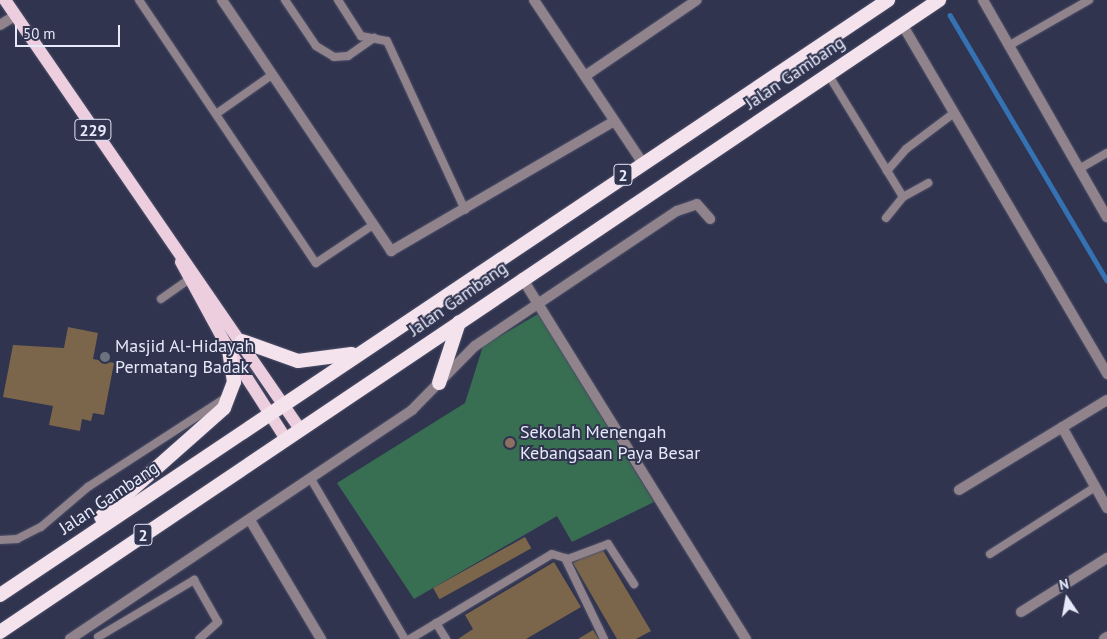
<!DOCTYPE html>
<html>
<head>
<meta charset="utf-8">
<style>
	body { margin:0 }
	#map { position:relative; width:1107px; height:639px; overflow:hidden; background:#31344f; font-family:"PT Sans",sans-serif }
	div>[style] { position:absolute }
	.green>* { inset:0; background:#386e52 }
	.stream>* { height:4.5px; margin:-2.25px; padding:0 2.25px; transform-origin:2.25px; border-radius:2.25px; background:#3572b4 }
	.building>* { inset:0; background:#7b664c; transform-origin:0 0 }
	.roads { filter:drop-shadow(0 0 1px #4e516a) drop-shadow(0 0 1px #4e516a) }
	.service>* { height:8px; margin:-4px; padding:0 4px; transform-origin:4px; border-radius:4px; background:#91838b }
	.minor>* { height:10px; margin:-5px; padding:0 5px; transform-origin:5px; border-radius:5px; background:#91838b }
	.primary>* { height:12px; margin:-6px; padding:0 6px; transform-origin:6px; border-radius:6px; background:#eccedf }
	.trunk>* { height:14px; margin:-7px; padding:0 7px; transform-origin:7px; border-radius:7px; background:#f4e2ec }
	.dots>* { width:14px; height:14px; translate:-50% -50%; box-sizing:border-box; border:2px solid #31344f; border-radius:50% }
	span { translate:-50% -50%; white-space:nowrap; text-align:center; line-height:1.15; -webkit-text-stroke:4px #31344f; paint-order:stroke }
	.shield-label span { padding:1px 4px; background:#31344f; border:1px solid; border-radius:4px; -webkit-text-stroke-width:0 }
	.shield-label { font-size:16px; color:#e6e9fa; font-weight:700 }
	.street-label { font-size:18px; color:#e6e9fa }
	.poi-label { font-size:18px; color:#e6e9fa }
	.left { translate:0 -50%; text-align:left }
	.north { position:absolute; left:1042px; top:574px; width:50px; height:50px; -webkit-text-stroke:4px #31344f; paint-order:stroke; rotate:348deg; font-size:14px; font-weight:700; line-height:20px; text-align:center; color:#e6e9fa }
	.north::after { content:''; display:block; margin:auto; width:18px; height:22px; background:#e6e9fa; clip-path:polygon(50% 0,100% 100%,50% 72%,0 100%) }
	.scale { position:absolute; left:15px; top:25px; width:105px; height:22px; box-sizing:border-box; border:2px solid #e6e9fa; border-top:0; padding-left:6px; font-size:15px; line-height:18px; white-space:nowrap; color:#e6e9fa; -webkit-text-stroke:4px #31344f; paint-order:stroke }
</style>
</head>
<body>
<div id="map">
	<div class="green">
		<i style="clip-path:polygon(538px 314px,654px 502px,572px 542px,557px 516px,414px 599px,337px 483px,465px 403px,483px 346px)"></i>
	</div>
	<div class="stream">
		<i style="left:950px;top:15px;width:308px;rotate:59.4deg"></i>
	</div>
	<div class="building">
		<i style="clip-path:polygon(68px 327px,98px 333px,93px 359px,114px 363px,104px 415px,93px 413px,91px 421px,82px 419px,80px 431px,49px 425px,53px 406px,3px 397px,13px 345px,64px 348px)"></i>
		<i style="left:525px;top:537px;width:13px;height:105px;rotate:61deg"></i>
		<i style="clip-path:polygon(601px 547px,651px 631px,636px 639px,617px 639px,573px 563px)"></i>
		<i style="clip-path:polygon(554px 562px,581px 607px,526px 639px,458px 639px,473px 629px,465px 615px)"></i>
		<i style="clip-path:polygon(593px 630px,599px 639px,578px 639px)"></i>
	</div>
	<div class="roads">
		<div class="service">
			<i style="left:139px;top:0;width:317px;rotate:56.1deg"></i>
			<i style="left:316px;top:263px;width:69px;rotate:-33.7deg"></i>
			<i style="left:285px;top:0;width:55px;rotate:56deg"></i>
			<i style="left:316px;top:46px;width:21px;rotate:31deg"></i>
			<i style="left:334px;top:57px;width:14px;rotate:-4deg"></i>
			<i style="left:348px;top:56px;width:32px;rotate:-35deg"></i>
			<i style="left:338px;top:0;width:43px;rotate:57.4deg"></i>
			<i style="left:361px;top:36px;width:26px;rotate:11deg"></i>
			<i style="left:387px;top:41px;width:186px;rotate:65.2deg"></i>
			<i style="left:1010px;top:45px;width:91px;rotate:-29.7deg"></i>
			<i style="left:828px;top:74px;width:144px;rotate:58.6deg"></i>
			<i style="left:903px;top:197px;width:29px;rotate:-29deg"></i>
			<i style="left:216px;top:114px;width:68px;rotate:-34.9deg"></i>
			<i style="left:1079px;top:169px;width:32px;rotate:-30deg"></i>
			<i style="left:887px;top:171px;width:29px;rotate:-49deg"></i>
			<i style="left:906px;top:149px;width:60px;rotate:-36.9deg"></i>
			<i style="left:886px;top:218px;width:27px;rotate:-51deg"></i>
			<i style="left:161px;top:299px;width:39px;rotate:-35deg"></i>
			<i style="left:311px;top:479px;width:186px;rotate:59.6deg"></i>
			<i style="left:0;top:540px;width:17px;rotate:-3deg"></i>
			<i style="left:17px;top:539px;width:27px;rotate:-27deg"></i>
			<i style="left:41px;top:527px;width:62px;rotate:-40.4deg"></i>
			<i style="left:88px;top:487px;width:166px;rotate:-32.9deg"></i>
			<i style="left:990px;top:554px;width:125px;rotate:-32.5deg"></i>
			<i style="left:565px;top:558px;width:90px;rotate:64.3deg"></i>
			<i style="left:436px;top:623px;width:19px;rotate:58deg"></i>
			<i style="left:98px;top:637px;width:112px;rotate:-30.7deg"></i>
			<i style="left:194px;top:580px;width:48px;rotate:60.3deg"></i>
			<i style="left:218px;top:622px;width:25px;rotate:138deg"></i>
			<i style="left:410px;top:639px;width:165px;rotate:-30.9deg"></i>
			<i style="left:552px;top:554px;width:17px;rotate:17deg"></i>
			<i style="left:568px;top:559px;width:43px;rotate:-20.6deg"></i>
			<i style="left:608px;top:544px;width:48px;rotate:57deg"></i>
		</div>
		<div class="minor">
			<i style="left:222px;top:0;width:303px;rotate:56deg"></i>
			<i style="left:391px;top:251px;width:258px;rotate:-30.2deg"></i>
			<i style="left:534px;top:0;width:195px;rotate:56.3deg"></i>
			<i style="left:983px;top:0;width:250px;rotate:60.3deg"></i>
			<i style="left:902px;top:24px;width:406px;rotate:59.6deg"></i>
			<i style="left:0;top:25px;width:19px;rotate:-32deg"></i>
			<i style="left:585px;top:76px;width:135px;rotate:-34.2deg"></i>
			<i style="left:522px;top:278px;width:425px;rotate:58.2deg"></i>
			<i style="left:1062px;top:427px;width:93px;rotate:60.9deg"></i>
			<i style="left:959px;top:490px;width:173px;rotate:-31.3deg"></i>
			<i style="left:250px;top:520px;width:139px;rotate:59.2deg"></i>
			<i style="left:1021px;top:612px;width:102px;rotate:-32.1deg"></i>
			<i style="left:70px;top:639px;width:412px;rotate:-33.8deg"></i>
			<i style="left:412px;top:410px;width:90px;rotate:-45.5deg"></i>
			<i style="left:475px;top:346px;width:243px;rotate:-33.8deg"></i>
			<i style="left:677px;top:211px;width:21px;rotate:-19deg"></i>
			<i style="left:697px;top:204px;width:20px;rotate:49deg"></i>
			<i style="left:1104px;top:639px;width:4px;rotate:-34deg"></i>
		</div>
		<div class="primary">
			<i style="left:5px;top:0;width:521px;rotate:55.49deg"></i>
			<i style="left:181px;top:262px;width:100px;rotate:61.4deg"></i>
			<i style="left:229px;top:350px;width:106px;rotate:57.4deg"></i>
		</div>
		<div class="trunk">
			<i style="left:242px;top:341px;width:59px;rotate:19.7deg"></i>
			<i style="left:298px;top:361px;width:54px;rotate:-7.4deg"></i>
			<i style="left:439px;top:383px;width:64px;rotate:-71.8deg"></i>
			<i style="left:101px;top:517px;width:164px;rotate:-41.5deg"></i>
			<i style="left:224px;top:408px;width:28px;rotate:-69deg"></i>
			<i style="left:234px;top:382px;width:32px;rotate:-99deg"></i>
			<i style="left:0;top:595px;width:1069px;rotate:-33.82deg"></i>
			<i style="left:0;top:632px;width:1132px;rotate:-33.94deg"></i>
		</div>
	</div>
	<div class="dots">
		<i style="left:105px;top:357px;background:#6b7280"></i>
		<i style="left:510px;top:443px;background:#8d6e63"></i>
	</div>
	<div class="shield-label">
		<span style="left:93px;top:130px">229</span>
		<span style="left:623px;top:175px">2</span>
		<span style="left:143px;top:535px">2</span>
	</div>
	<div class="street-label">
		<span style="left:795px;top:73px;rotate:-34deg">Jalan Gambang</span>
		<span style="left:458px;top:299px;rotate:-35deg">Jalan Gambang</span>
		<span style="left:109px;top:498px;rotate:-34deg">Jalan Gambang</span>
	</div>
	<div class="poi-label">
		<span class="left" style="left:115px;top:357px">Masjid Al-Hidayah<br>Permatang Badak</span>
		<span class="left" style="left:520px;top:443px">Sekolah Menengah<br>Kebangsaan Paya Besar</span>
	</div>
	<div class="north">N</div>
	<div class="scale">50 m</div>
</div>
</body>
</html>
